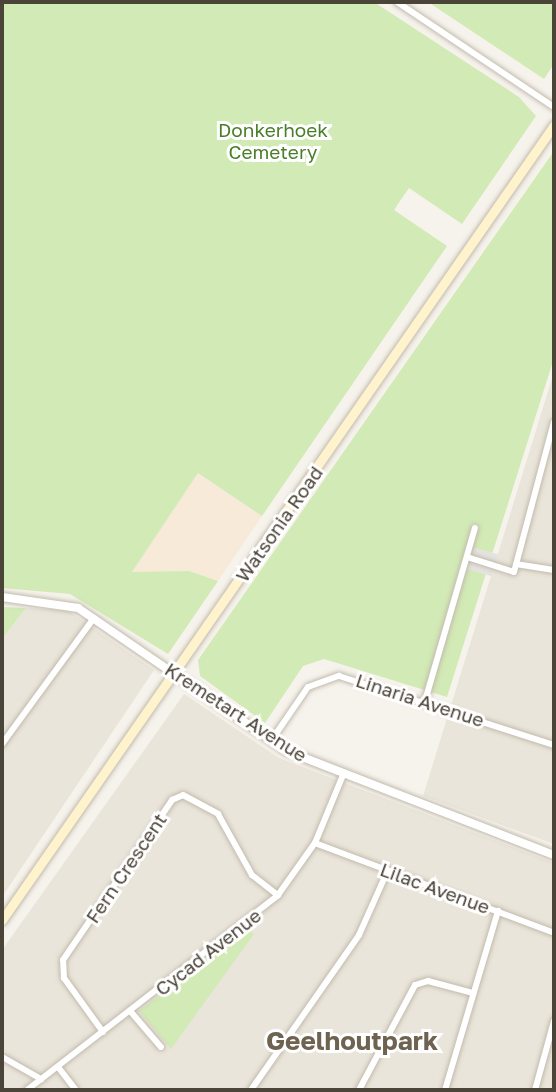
<!DOCTYPE html>
<html>
<head>
<meta charset="utf-8">
<style>
	body { margin:0 }
	#map { position:relative; width:556px; height:1092px; overflow:hidden; background:#f6f3ec; font-family:"Golos Text",sans-serif }
	div>[style] { position:absolute }
	.residential>* { inset:0; background:#eae5da }
	.commercial>* { inset:0; background:#f7ead8 }
	.green>* { inset:0; background:#d2eab5 }
	.parking>* { inset:0; background:#e5e3e0; transform-origin:0 0 }
	.roads { filter:drop-shadow(0 0 2px #c2bbae) drop-shadow(0 0 2px #c2bbae) }
	.minor>* { height:6px; margin:-3px; padding:0 3px; transform-origin:3px; border-radius:3px; background:#fff }
	.tertiary>* { height:8px; margin:-4px; padding:0 4px; transform-origin:4px; border-radius:4px; background:#fff }
	.secondary>* { height:9px; margin:-4.5px; padding:0 4.5px; transform-origin:4.5px; border-radius:4.5px; background:#fff3cd }
	span { translate:-50% -50%; white-space:nowrap; text-align:center; line-height:1.15; -webkit-text-stroke:6px #fff; paint-order:stroke }
	.park-label { font-size:19px; color:#4a7f2a }
	.street-label { font-size:19px; color:#4b4439 }
	.district-label { font-size:26px; color:#6e6250; font-weight:700 }
	.frame { position:absolute; inset:0; border:4px solid #4b4439; pointer-events:none }
</style>
</head>
<body>
<div id="map">
	<div class="residential">
		<i style="clip-path:polygon(554px 372px,554px 844px,423px 796px)"></i>
		<i style="clip-path:polygon(26px 608px,67px 610px,154px 670px,2px 897px,2px 639px)"></i>
		<i style="clip-path:polygon(184px 694px,279px 758px,554px 863px,554px 1090px,2px 1090px,2px 950px)"></i>
	</div>
	<div class="commercial">
		<i style="clip-path:polygon(198px 473px,262px 516px,218px 581px,189px 571px,131px 573px)"></i>
	</div>
	<div class="green">
		<i style="clip-path:polygon(2px 2px,374px 2px,519px 97px,536px 116px,462px 224px,409px 188px,402px 198px,394px 210px,447px 246px,262px 516px,198px 473px,132px 572px,189px 571px,218px 581px,168px 654px,70px 594px,2px 588px)"></i>
		<i style="clip-path:polygon(428px 2px,554px 2px,554px 64px,544px 79px)"></i>
		<i style="clip-path:polygon(554px 151px,554px 358px,447px 697px,324px 659px,303px 666px,265px 723px,200px 676px,198px 660px)"></i>
		<i style="clip-path:polygon(2px 607px,26px 608px,2px 639px)"></i>
		<i style="clip-path:polygon(247px 928px,254px 934px,171px 1049px,139px 1011px)"></i>
	</div>
	<div class="parking">
		<i style="left:473px;top:547px;width:26px;height:23px;rotate:16deg"></i>
	</div>
	<div class="roads">
		<div class="minor">
			<i style="left:397px;top:2px;width:189px;rotate:33.8deg"></i>
			<i style="left:467px;top:557px;width:49px;rotate:17.7deg"></i>
			<i style="left:514px;top:572px;width:155px;rotate:-75.1deg"></i>
			<i style="left:516px;top:564px;width:38px;rotate:9deg"></i>
			<i style="left:425px;top:701px;width:180px;rotate:-73.9deg"></i>
			<i style="left:271px;top:741px;width:65px;rotate:-55.6deg"></i>
			<i style="left:308px;top:687px;width:33px;rotate:-20deg"></i>
			<i style="left:339px;top:676px;width:226px;rotate:17.8deg"></i>
			<i style="left:2px;top:744px;width:156px;rotate:-53.9deg"></i>
			<i style="left:315px;top:843px;width:255px;rotate:20.6deg"></i>
			<i style="left:131px;top:1012px;width:46px;rotate:49.4deg"></i>
			<i style="left:103px;top:1032px;width:67px;rotate:-125.8deg"></i>
			<i style="left:64px;top:978px;width:18px;rotate:-93deg"></i>
			<i style="left:63px;top:960px;width:194px;rotate:-55.7deg"></i>
			<i style="left:172px;top:800px;width:12px;rotate:-24deg"></i>
			<i style="left:183px;top:795px;width:40px;rotate:28deg"></i>
			<i style="left:218px;top:814px;width:70px;rotate:60.9deg"></i>
			<i style="left:252px;top:875px;width:33px;rotate:38deg"></i>
			<i style="left:4px;top:1058px;width:43px;rotate:29.6deg"></i>
			<i style="left:58px;top:1067px;width:29px;rotate:52deg"></i>
			<i style="left:27px;top:1090px;width:318px;rotate:-37.8deg"></i>
			<i style="left:278px;top:895px;width:64px;rotate:-54.6deg"></i>
			<i style="left:315px;top:843px;width:74px;rotate:-67.6deg"></i>
			<i style="left:251px;top:1090px;width:189px;rotate:-55.1deg"></i>
			<i style="left:359px;top:935px;width:71px;rotate:-66deg"></i>
			<i style="left:359px;top:1090px;width:119px;rotate:-61.9deg"></i>
			<i style="left:415px;top:985px;width:14px;rotate:-17deg"></i>
			<i style="left:428px;top:981px;width:47px;rotate:14.9deg"></i>
			<i style="left:445px;top:1090px;width:187px;rotate:-73.5deg"></i>
			<i style="left:535px;top:1090px;width:72px;rotate:-74.6deg"></i>
		</div>
		<div class="tertiary">
			<i style="left:2px;top:597px;width:77px;rotate:8.2deg"></i>
			<i style="left:78px;top:608px;width:253px;rotate:34.4deg"></i>
			<i style="left:287px;top:751px;width:287px;rotate:21.3deg"></i>
		</div>
		<div class="secondary">
			<i style="left:2px;top:920px;width:968px;rotate:-55.23deg"></i>
		</div>
	</div>
	<div class="park-label">
		<span style="left:273px;top:141px">Donkerhoek<br>Cemetery</span>
	</div>
	<div class="street-label">
		<span style="left:279px;top:524px;rotate:-55deg">Watsonia Road</span>
		<span style="left:420px;top:700px;rotate:18deg">Linaria Avenue</span>
		<span style="left:236px;top:712px;rotate:33deg">Kremetart Avenue</span>
		<span style="left:126px;top:868px;rotate:-56deg">Fern Crescent</span>
		<span style="left:435px;top:888px;rotate:20deg">Lilac Avenue</span>
		<span style="left:208px;top:952px;rotate:-38deg">Cycad Avenue</span>
	</div>
	<div class="district-label">
		<span style="left:352px;top:1041px">Geelhoutpark</span>
	</div>
	<div class="frame"></div>
</div>
</body>
</html>
